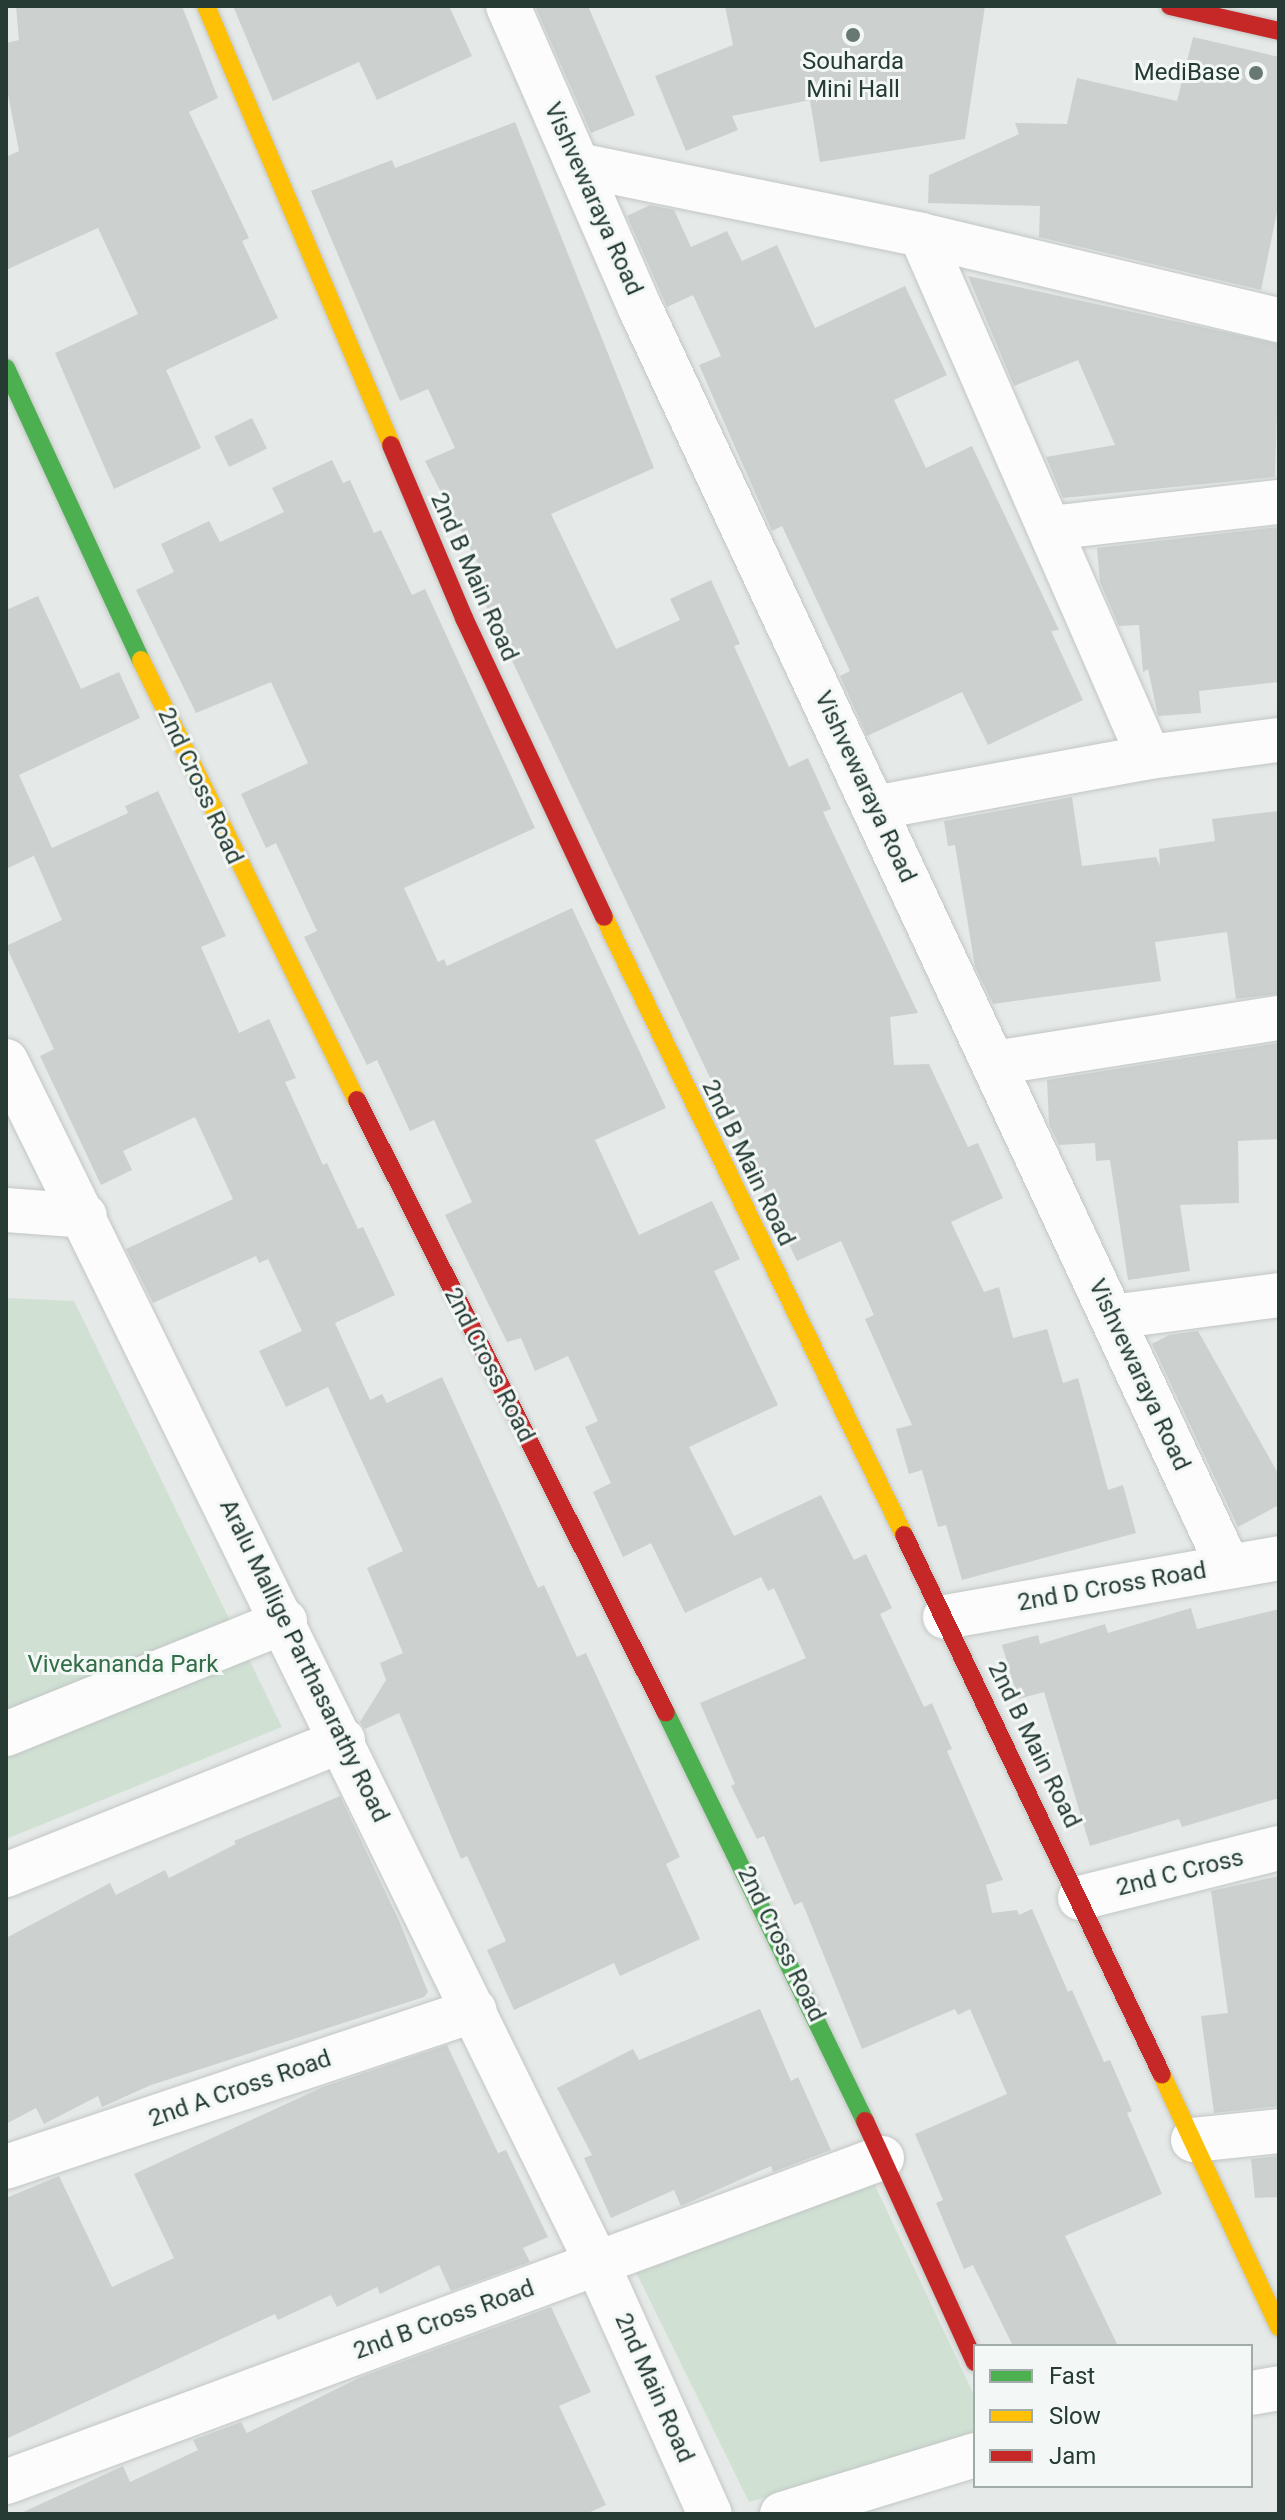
<!DOCTYPE html>
<html>
<head>
<meta charset="utf-8">
<style>
	body { margin:0 }
	#map { position:relative; width:1285px; height:2520px; overflow:hidden; background:#e5e9e7; font-family:Roboto,sans-serif }
	div>[style] { position:absolute }
	.green>* { inset:0; background:#d0e1d4 }
	.building>* { inset:0; background:#ccd1cf; transform-origin:0 0 }
	.roads { filter:drop-shadow(0 0 2px #c2c6c4) drop-shadow(0 0 2px #c2c6c4) }
	.street>* { height:44px; margin:-22px; padding:0 22px; transform-origin:22px; border-radius:22px; background:#fbfcfb }
	.fast>* { height:18px; margin:-9px; padding:0 9px; transform-origin:9px; border-radius:9px; background:#4caf50 }
	.slow>* { height:18px; margin:-9px; padding:0 9px; transform-origin:9px; border-radius:9px; background:#ffc107 }
	.jam>* { height:18px; margin:-9px; padding:0 9px; transform-origin:9px; border-radius:9px; background:#c62828 }
	.dots>* { width:22px; height:22px; translate:-50% -50%; box-sizing:border-box; border:4px solid #f3f8f6; border-radius:50% }
	span { translate:-50% -50%; white-space:nowrap; text-align:center; line-height:1.15; -webkit-text-stroke:6px #f3f8f6; paint-order:stroke }
	.poi-label { font-size:24px; color:#253b34 }
	.right { translate:-100% -50%; text-align:right }
	.street-label { font-size:24px; color:#253b34 }
	.park-label { font-size:24px; color:#336d47 }
	.frame { position:absolute; inset:0; border:8px solid #253b34; pointer-events:none }
	.legend { position:absolute; left:973px; top:2344px; width:280px; height:144px; box-sizing:border-box; background:#f3f8f6; border:2px solid #a1aca8; margin:0; padding:10px 14px; list-style:none; font-size:24px; color:#253b34 }
	.legend li { display:flex; align-items:center; gap:16px; height:40px }
	.legend b { width:40px; border:2px solid #a1aca8 }
</style>
</head>
<body>
<div id="map">
	<div class="green">
		<i style="clip-path:polygon(6px 1298px,74px 1301px,282px 1727px,6px 1839px)"></i>
		<i style="clip-path:polygon(872px 2179px,975px 2397px,975px 2439px,749px 2502px,635px 2270px)"></i>
	</div>
	<div class="building">
		<i style="clip-path:polygon(16px 6px,182px 6px,218px 98px,189px 112px,249px 238px,242px 241px,278px 318px,166px 370px,201px 448px,114px 489px,55px 353px,138px 314px,98px 228px,6px 270px,6px 157px,19px 151px,6px 84px,6px 43px,19px 40px)"></i>
		<i style="clip-path:polygon(233px 6px,449px 6px,472px 56px,377px 100px,359px 62px,273px 101px)"></i>
		<i style="clip-path:polygon(535px 6px,588px 6px,635px 115px,591px 133px)"></i>
		<i style="clip-path:polygon(725px 6px,985px 6px,965px 139px,820px 162px,810px 100px,732px 116px,738px 130px,686px 151px,655px 76px,733px 45px)"></i>
		<i style="clip-path:polygon(1193px 37px,1279px 57px,1279px 202px,1261px 290px,1039px 237px,1040px 206px,928px 203px,929px 175px,1019px 134px,1015px 123px,1067px 124px,1077px 78px,1177px 101px)"></i>
		<i style="clip-path:polygon(515px 122px,654px 468px,551px 514px,616px 649px,680px 620px,670px 599px,711px 580px,740px 644px,734px 646px,789px 767px,808px 758px,831px 809px,823px 812px,918px 1013px,890px 1017px,894px 1065px,929px 1064px,968px 1147px,978px 1143px,1003px 1198px,951px 1222px,984px 1292px,999px 1287px,1013px 1338px,1047px 1329px,1063px 1383px,1078px 1378px,1108px 1490px,1123px 1485px,1136px 1533px,962px 1580px,946px 1525px,938px 1527px,922px 1470px,909px 1474px,896px 1429px,912px 1425px,865px 1319px,874px 1315px,841px 1241px,797px 1261px,487px 608px,470px 568px,478px 564px,425px 461px,455px 448px,428px 389px,400px 401px,311px 191px,392px 160px,395px 168px)"></i>
		<i style="clip-path:polygon(650px 205px,674px 210px,691px 247px,727px 231px,742px 261px,777px 245px,815px 328px,905px 286px,947px 375px,894px 400px,926px 468px,972px 446px,1059px 630px,1051px 631px,1083px 700px,988px 745px,962px 692px,867px 736px,840px 676px,850px 671px,782px 526px,772px 531px,699px 365px,721px 356px,693px 295px,667px 307px,627px 216px)"></i>
		<i style="clip-path:polygon(968px 276px,1279px 344px,1275px 477px,1063px 498px,1046px 457px,1115px 445px,1078px 360px,1014px 386px)"></i>
		<i style="left:252px;top:418px;width:34px;height:42px;rotate:64deg"></i>
		<i style="clip-path:polygon(332px 460px,343px 483px,350px 480px,374px 533px,381px 530px,412px 595px,425px 589px,535px 828px,404px 888px,438px 962px,444px 959px,447px 966px,572px 908px,666px 1108px,595px 1140px,639px 1235px,712px 1201px,740px 1259px,714px 1271px,778px 1405px,689px 1447px,734px 1536px,821px 1495px,854px 1560px,866px 1554px,892px 1608px,880px 1614px,924px 1707px,932px 1703px,952px 1749px,947px 1751px,1003px 1880px,986px 1885px,992px 1913px,1017px 1910px,1019px 1915px,1032px 1909px,1068px 1992px,1072px 1990px,1104px 2062px,1110px 2060px,1132px 2111px,1127px 2113px,1162px 2194px,1065px 2236px,1118px 2346px,1013px 2346px,973px 2265px,964px 2269px,936px 2203px,943px 2200px,915px 2134px,1007px 2094px,970px 2009px,958px 2015px,955px 2009px,862px 2049px,802px 1902px,794px 1905px,764px 1836px,757px 1839px,731px 1786px,735px 1784px,700px 1703px,806px 1658px,774px 1588px,768px 1591px,761px 1577px,685px 1613px,651px 1543px,623px 1557px,593px 1492px,611px 1483px,585px 1427px,598px 1421px,568px 1356px,535px 1371px,521px 1338px,507px 1342px,445px 1215px,472px 1202px,434px 1120px,410px 1131px,377px 1060px,367px 1065px,304px 937px,317px 931px,276px 843px,266px 848px,241px 794px,308px 763px,271px 682px,196px 713px,136px 590px,174px 572px,161px 544px,209px 521px,220px 542px,284px 512px,272px 488px)"></i>
		<i style="clip-path:polygon(1279px 527px,1279px 682px,1199px 691px,1201px 713px,1158px 716px,1148px 669px,1143px 672px,1139px 625px,1119px 626px,1100px 582px,1097px 548px)"></i>
		<i style="clip-path:polygon(38px 596px,81px 689px,119px 672px,140px 718px,19px 775px,52px 848px,128px 813px,125px 806px,158px 791px,226px 936px,201px 947px,239px 1033px,269px 1019px,296px 1078px,285px 1082px,323px 1165px,327px 1163px,358px 1229px,363px 1227px,395px 1295px,335px 1323px,370px 1400px,382px 1394px,387px 1403px,442px 1377px,538px 1588px,544px 1585px,577px 1657px,586px 1653px,680px 1857px,666px 1864px,700px 1939px,620px 1976px,614px 1963px,514px 2010px,487px 1950px,506px 1941px,467px 1856px,461px 1859px,399px 1713px,365px 1729px,360px 1722px,386px 1680px,380px 1663px,403px 1653px,367px 1568px,403px 1551px,328px 1387px,286px 1407px,259px 1351px,302px 1331px,268px 1259px,259px 1263px,256px 1256px,153px 1303px,126px 1249px,233px 1199px,195px 1117px,123px 1151px,132px 1170px,101px 1185px,40px 1056px,54px 1049px,6px 946px,62px 920px,34px 856px,44px 851px,6px 869px,6px 610px)"></i>
		<i style="clip-path:polygon(1072px 797px,1082px 866px,1156px 857px,1160px 866px,1159px 849px,1215px 841px,1212px 819px,1279px 811px,1279px 994px,1236px 999px,1227px 932px,1155px 942px,1161px 981px,993px 1004px,975px 967px,955px 845px,948px 846px,944px 821px)"></i>
		<i style="clip-path:polygon(1279px 1043px,1279px 1139px,1238px 1141px,1239px 1203px,1180px 1205px,1190px 1271px,1128px 1280px,1110px 1160px,1096px 1161px,1095px 1143px,1059px 1145px,1049px 1124px,1047px 1080px)"></i>
		<i style="clip-path:polygon(1198px 1331px,1279px 1475px,1279px 1505px,1238px 1527px,1152px 1344px,1169px 1335px)"></i>
		<i style="clip-path:polygon(1191px 1608px,1197px 1629px,1279px 1609px,1279px 1798px,1182px 1827px,1179px 1819px,1090px 1846px,1044px 1692px,1018px 1699px,1002px 1645px,1038px 1635px,1040px 1644px,1105px 1624px,1108px 1633px)"></i>
		<i style="clip-path:polygon(340px 1796px,400px 1923px,428px 1992px,424px 1997px,151px 2085px,102px 2107px,98px 2096px,44px 2124px,36px 2108px,6px 2124px,6px 1938px,110px 1883px,116px 1895px,165px 1870px,169px 1878px,236px 1844px,234px 1841px)"></i>
		<i style="clip-path:polygon(1279px 1876px,1279px 2106px,1214px 2113px,1201px 2016px,1228px 2013px,1211px 1891px)"></i>
		<i style="clip-path:polygon(760px 2009px,791px 2081px,798px 2077px,831px 2150px,773px 2172px,771px 2166px,681px 2206px,674px 2190px,611px 2218px,584px 2158px,592px 2155px,557px 2088px,633px 2049px,639px 2060px)"></i>
		<i style="clip-path:polygon(447px 2045px,498px 2153px,506px 2150px,548px 2237px,523px 2248px,530px 2262px,451px 2291px,439px 2265px,380px 2294px,377px 2287px,337px 2307px,331px 2295px,278px 2320px,275px 2314px,6px 2439px,6px 2198px,59px 2176px,112px 2287px,174px 2258px,134px 2174px,323px 2087px)"></i>
		<i style="clip-path:polygon(1279px 2156px,1279px 2197px,1255px 2198px,1251px 2159px)"></i>
		<i style="clip-path:polygon(551px 2307px,591px 2392px,559px 2406px,606px 2505px,586px 2514px,19px 2514px,123px 2466px,130px 2482px,198px 2450px,193px 2440px,241px 2422px,247px 2433px,361px 2377px)"></i>
	</div>
	<div class="roads">
		<div class="street">
			<i style="left:508px;top:6px;width:330px;rotate:66.4deg"></i>
			<i style="left:640px;top:308px;width:1389px;rotate:64.95deg"></i>
			<i style="left:578px;top:165px;width:350px;rotate:11.5deg"></i>
			<i style="left:921px;top:235px;width:570px;rotate:66.41deg"></i>
			<i style="left:1149px;top:757px;width:279px;rotate:169.5deg"></i>
			<i style="left:921px;top:235px;width:368px;rotate:13.4deg"></i>
			<i style="left:1050px;top:528px;width:230px;rotate:-6.5deg"></i>
			<i style="left:1149px;top:757px;width:131px;rotate:-7.5deg"></i>
			<i style="left:6px;top:1061px;width:1339px;rotate:63.82deg"></i>
			<i style="left:597px;top:2263px;width:275px;rotate:65.8deg"></i>
			<i style="left:994px;top:1063px;width:289px;rotate:-9deg"></i>
			<i style="left:6px;top:1210px;width:79px;rotate:4.3deg"></i>
			<i style="left:1112px;top:1317px;width:168px;rotate:-7.5deg"></i>
			<i style="left:945px;top:1617px;width:339px;rotate:-10deg"></i>
			<i style="left:6px;top:1734px;width:301px;rotate:-22deg"></i>
			<i style="left:6px;top:1875px;width:363px;rotate:-21.8deg"></i>
			<i style="left:1080px;top:1898px;width:205px;rotate:-14.1deg"></i>
			<i style="left:1193px;top:2140px;width:86px;rotate:-6deg"></i>
			<i style="left:6px;top:2167px;width:494px;rotate:-18.5deg"></i>
			<i style="left:1251px;top:2393px;width:28px;rotate:-10deg"></i>
			<i style="left:6px;top:2482px;width:934px;rotate:-20.3deg"></i>
			<i style="left:782px;top:2514px;width:202px;rotate:-17deg"></i>
		</div>
		<div class="fast">
			<i style="left:6px;top:368px;width:322px;rotate:65.2deg"></i>
			<i style="left:666px;top:1713px;width:454px;rotate:64deg"></i>
		</div>
		<div class="slow">
			<i style="left:206px;top:6px;width:476px;rotate:67.1deg"></i>
			<i style="left:141px;top:660px;width:490px;rotate:63.9deg"></i>
			<i style="left:604px;top:917px;width:687px;rotate:64.11deg"></i>
			<i style="left:1162px;top:2075px;width:278px;rotate:65.1deg"></i>
		</div>
		<div class="jam">
			<i style="left:1170px;top:6px;width:112px;rotate:12.9deg"></i>
			<i style="left:391px;top:445px;width:188px;rotate:67.1deg"></i>
			<i style="left:464px;top:618px;width:330px;rotate:64.9deg"></i>
			<i style="left:357px;top:1100px;width:686px;rotate:63.25deg"></i>
			<i style="left:904px;top:1535px;width:598px;rotate:64.46deg"></i>
			<i style="left:865px;top:2121px;width:265px;rotate:65.5deg"></i>
		</div>
	</div>
	<div class="dots">
		<i style="left:853px;top:35px;background:#687873"></i>
		<i style="left:1256px;top:73px;background:#687873"></i>
	</div>
	<div class="poi-label">
		<span style="left:853px;top:76px">Souharda<br>Mini Hall</span>
		<span class="right" style="left:1240px;top:73px">MediBase</span>
	</div>
	<div class="street-label">
		<span style="left:593px;top:199px;rotate:66deg">Vishvewaraya Road</span>
		<span style="left:474px;top:577px;rotate:66deg">2nd B Main Road</span>
		<span style="left:200px;top:786px;rotate:65deg">2nd Cross Road</span>
		<span style="left:865px;top:787px;rotate:65deg">Vishvewaraya Road</span>
		<span style="left:748px;top:1163px;rotate:64deg">2nd B Main Road</span>
		<span style="left:489px;top:1365px;rotate:63deg">2nd Cross Road</span>
		<span style="left:1139px;top:1375px;rotate:65deg">Vishvewaraya Road</span>
		<span style="left:1112px;top:1587px;rotate:-10deg">2nd D Cross Road</span>
		<span style="left:304px;top:1661px;rotate:64deg">Aralu Mallige Parthasarathy Road</span>
		<span style="left:1034px;top:1745px;rotate:64deg">2nd B Main Road</span>
		<span style="left:1180px;top:1873px;rotate:-14deg">2nd C Cross</span>
		<span style="left:781px;top:1944px;rotate:64deg">2nd Cross Road</span>
		<span style="left:240px;top:2089px;rotate:-19deg">2nd A Cross Road</span>
		<span style="left:444px;top:2320px;rotate:-20deg">2nd B Cross Road</span>
		<span style="left:654px;top:2388px;rotate:66deg">2nd Main Road</span>
	</div>
	<div class="park-label">
		<span style="left:123px;top:1665px">Vivekananda Park</span>
	</div>
	<div class="frame"></div>
	<ul class="legend">
	<li><b style="height:10px;background:#4caf50"></b>Fast</li>
	<li><b style="height:10px;background:#ffc107"></b>Slow</li>
	<li><b style="height:10px;background:#c62828"></b>Jam</li>
	</ul>
</div>
</body>
</html>
